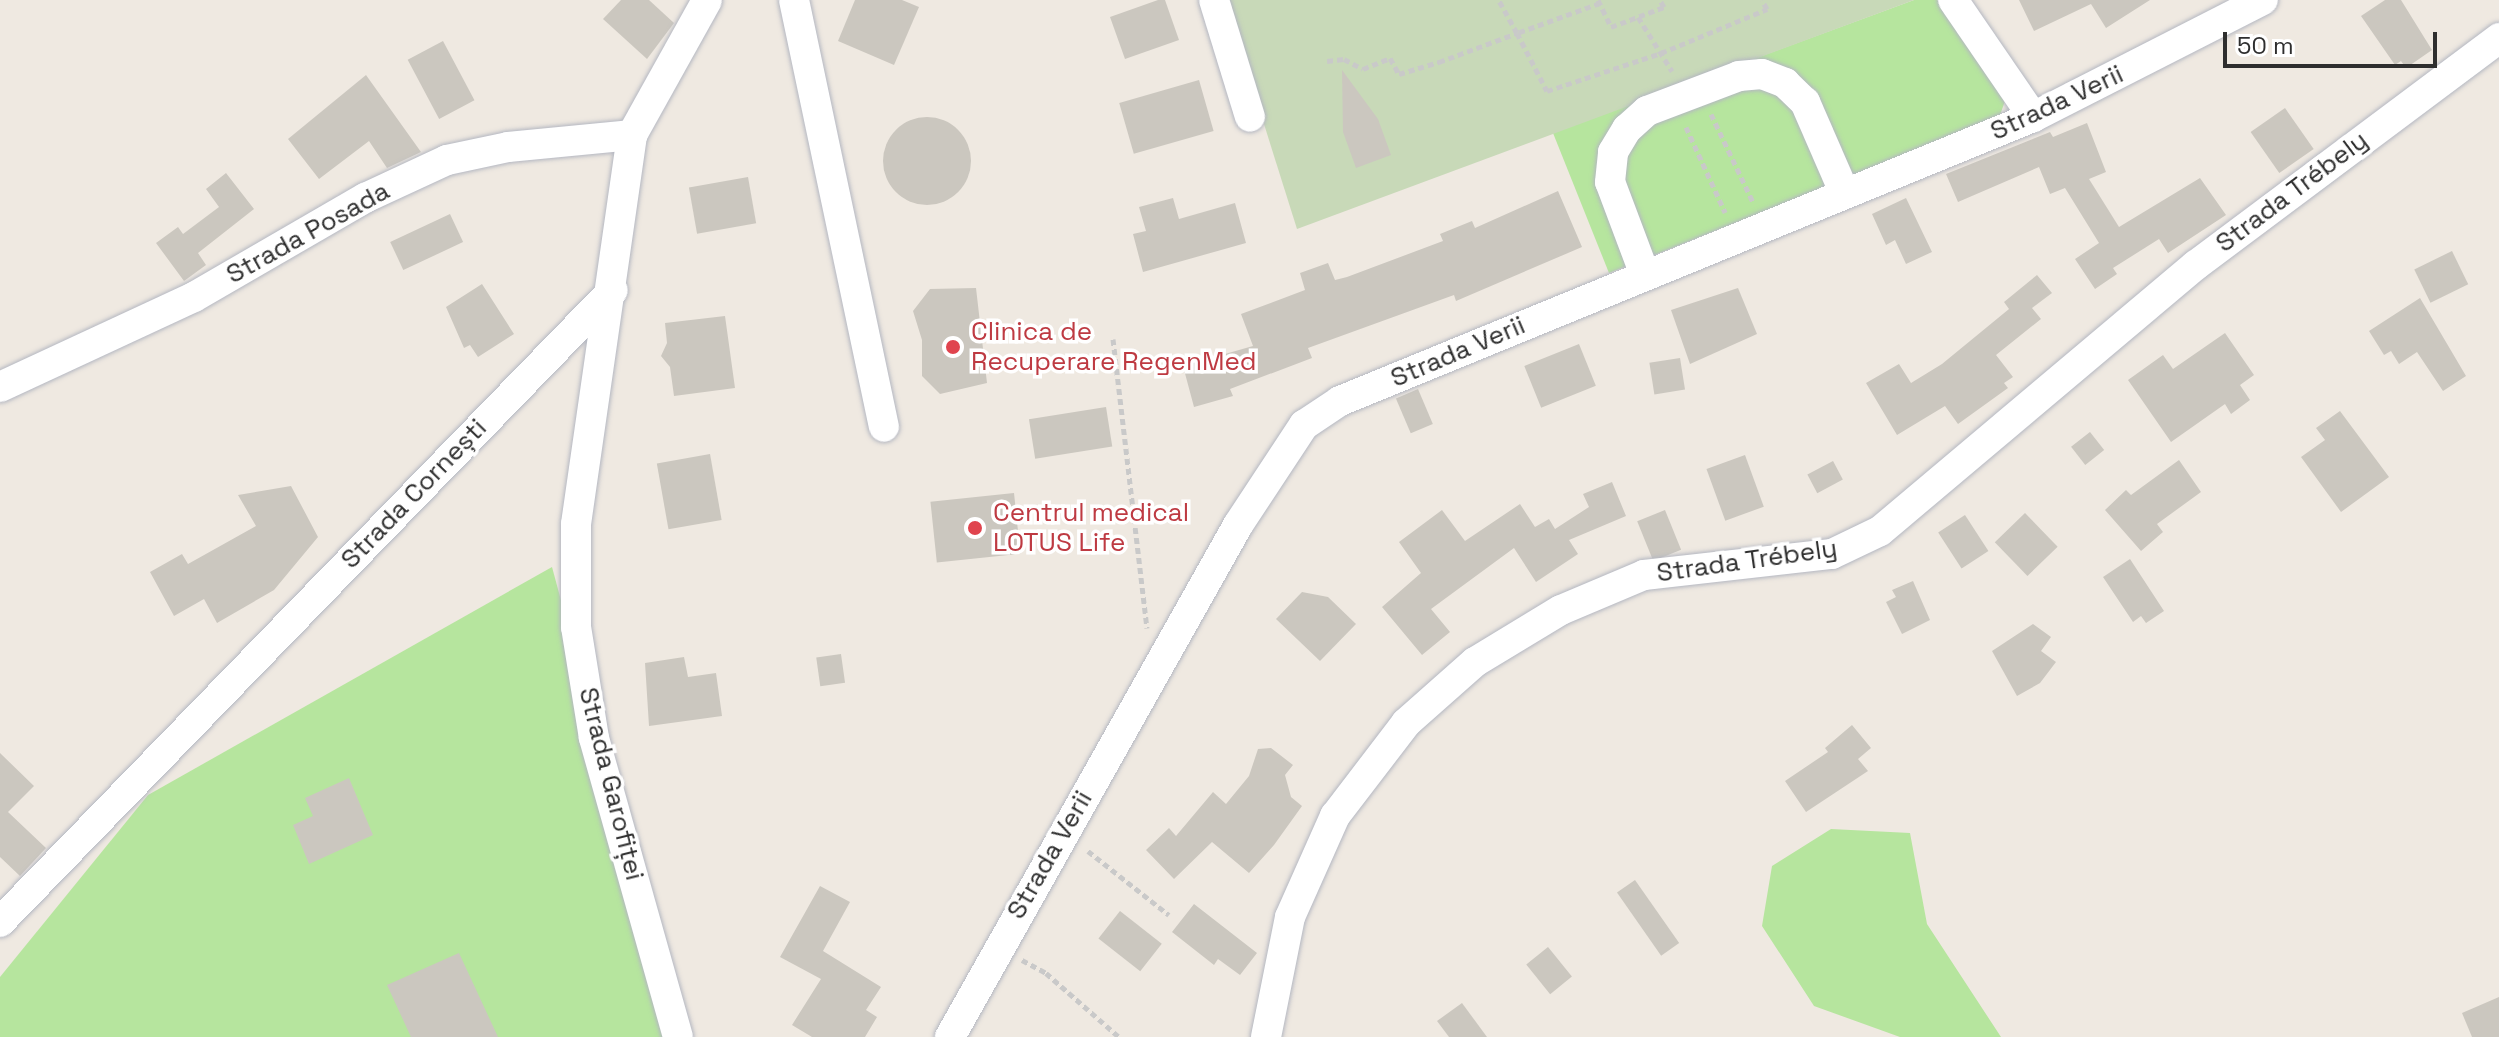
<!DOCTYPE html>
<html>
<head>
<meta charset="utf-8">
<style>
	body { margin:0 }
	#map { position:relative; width:2499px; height:1037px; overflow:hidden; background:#efe9e1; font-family:"Space Grotesk",sans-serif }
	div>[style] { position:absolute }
	.green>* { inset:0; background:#b6e59e }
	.cemetery>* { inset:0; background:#c8d9b8 }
	.building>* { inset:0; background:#cbc7bf; transform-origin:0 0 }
	.round { border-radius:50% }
	.path>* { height:5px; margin-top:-2.5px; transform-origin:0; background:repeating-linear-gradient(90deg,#c9c9c9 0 6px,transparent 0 10px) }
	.roads { filter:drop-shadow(0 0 2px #b4b7c1) drop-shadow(0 0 2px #b4b7c1) }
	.minor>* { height:30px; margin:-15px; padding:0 15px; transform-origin:15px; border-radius:15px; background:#fff }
	.dots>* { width:22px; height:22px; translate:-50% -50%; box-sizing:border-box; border:4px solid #fff; border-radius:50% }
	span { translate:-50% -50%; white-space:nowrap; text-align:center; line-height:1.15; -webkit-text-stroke:7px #fff; paint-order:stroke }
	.street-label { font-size:26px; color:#2e2e2e }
	.health-label { font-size:26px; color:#be3a42 }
	.left { translate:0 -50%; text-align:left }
	.scale { position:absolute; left:2223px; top:32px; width:214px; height:36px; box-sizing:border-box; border:4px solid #2e2e2e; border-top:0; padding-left:10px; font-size:24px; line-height:28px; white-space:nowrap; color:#2e2e2e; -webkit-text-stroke:6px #fff; paint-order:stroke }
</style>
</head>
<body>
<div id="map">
	<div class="green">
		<i style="clip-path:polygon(1914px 0,1940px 0,2006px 98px,1999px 118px,1609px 273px,1553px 133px)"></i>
		<i style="clip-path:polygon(552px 567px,679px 1037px,0 1037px,0 977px,148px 795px)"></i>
		<i style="clip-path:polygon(1831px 829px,1910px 833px,1927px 924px,2001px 1037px,1900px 1037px,1814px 1006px,1762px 926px,1772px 866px)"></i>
	</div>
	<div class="cemetery">
		<i style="clip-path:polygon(1225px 0,1914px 0,1297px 229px)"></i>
	</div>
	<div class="building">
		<i style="clip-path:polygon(621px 0,649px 0,674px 23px,647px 59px,603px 19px)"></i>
		<i style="clip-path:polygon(855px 0,902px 0,919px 7px,894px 65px,838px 41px)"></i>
		<i style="clip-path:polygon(1158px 0,1165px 0,1179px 40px,1125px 59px,1110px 17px)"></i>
		<i style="clip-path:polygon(2019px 0,2150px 0,2106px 28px,2091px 4px,2034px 31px)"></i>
		<i style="clip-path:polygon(2385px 0,2401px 0,2432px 50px,2406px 68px,2401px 61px,2395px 65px,2361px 16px)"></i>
		<i style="left:443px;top:41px;width:67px;height:40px;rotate:62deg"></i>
		<i style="clip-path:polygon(1342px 70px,1378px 119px,1391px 155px,1356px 168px,1343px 132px)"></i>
		<i style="clip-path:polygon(366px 75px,421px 152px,387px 168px,369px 141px,319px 179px,288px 139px)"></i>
		<i style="left:1199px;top:80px;width:53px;height:83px;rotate:74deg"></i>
		<i style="left:2285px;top:108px;width:50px;height:42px;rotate:55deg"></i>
		<i class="round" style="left:883px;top:117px;width:88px;height:88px"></i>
		<i style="clip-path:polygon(2087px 123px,2106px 172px,2089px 179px,2119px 227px,2200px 178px,2226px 215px,2168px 253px,2159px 239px,2113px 268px,2117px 274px,2095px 289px,2075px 259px,2099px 243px,2065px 188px,2050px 194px,2039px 167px,1958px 202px,1946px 174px,2050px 132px,2053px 137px)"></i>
		<i style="clip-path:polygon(226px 173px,254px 209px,198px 253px,206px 265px,184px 281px,156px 243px,178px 227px,183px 234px,219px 207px,206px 189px)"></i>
		<i style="left:748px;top:177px;width:47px;height:60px;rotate:80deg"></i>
		<i style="clip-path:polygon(1558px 191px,1582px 247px,1456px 301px,1454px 295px,1308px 348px,1312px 358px,1230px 389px,1233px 396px,1194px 407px,1183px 366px,1253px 346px,1241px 314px,1305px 290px,1300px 273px,1328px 263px,1335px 280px,1347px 277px,1443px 241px,1440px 234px,1472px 221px,1475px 228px)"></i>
		<i style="clip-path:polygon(1173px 198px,1179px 219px,1235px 203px,1246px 243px,1143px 272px,1133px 234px,1146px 231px,1139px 207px)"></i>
		<i style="clip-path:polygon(1906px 198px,1932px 252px,1906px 264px,1895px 240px,1886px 245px,1872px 214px)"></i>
		<i style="left:450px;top:214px;width:31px;height:66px;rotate:65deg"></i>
		<i style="left:2452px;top:251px;width:37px;height:42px;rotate:64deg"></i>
		<i style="clip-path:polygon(2037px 275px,2052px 293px,2032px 308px,2041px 319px,1996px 355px,2013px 377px,2004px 383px,2008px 388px,1958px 424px,1945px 406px,1897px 435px,1866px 383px,1899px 364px,1911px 383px,1942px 364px,2009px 309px,2004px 302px)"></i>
		<i style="clip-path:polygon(482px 284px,514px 334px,478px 357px,470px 345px,464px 348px,446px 307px)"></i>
		<i style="clip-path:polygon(976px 288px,987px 383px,940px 394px,922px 376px,922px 340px,913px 311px,930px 289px)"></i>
		<i style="clip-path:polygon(1738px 288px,1757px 334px,1690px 364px,1671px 310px)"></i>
		<i style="clip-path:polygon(2420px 298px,2466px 376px,2443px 391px,2417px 352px,2399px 364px,2391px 351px,2384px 355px,2369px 331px)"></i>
		<i style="clip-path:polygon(725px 316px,735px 388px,674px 396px,670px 367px,661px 356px,667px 343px,665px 323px)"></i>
		<i style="clip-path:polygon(2225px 333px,2254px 375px,2240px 385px,2250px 400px,2231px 414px,2225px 404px,2171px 442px,2128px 380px,2163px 355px,2173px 369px)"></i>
		<i style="left:1579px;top:344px;width:45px;height:59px;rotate:68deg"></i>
		<i style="left:1680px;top:358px;width:32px;height:31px;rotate:81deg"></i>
		<i style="left:1418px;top:389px;width:38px;height:24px;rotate:67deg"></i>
		<i style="left:1106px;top:407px;width:40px;height:78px;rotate:81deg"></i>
		<i style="clip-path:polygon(2340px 411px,2389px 477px,2341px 512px,2301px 457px,2325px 440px,2316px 428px)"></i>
		<i style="left:2090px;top:432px;width:23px;height:24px;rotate:52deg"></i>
		<i style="left:710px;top:454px;width:67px;height:54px;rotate:80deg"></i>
		<i style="left:1745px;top:455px;width:55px;height:41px;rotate:70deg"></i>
		<i style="clip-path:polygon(2179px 460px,2201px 492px,2157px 524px,2163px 532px,2141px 551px,2105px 510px,2126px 490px,2131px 495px)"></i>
		<i style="left:1833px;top:461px;width:21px;height:29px;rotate:62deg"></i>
		<i style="clip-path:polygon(1612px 482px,1626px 516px,1569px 540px,1578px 554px,1536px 582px,1514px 548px,1431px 609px,1450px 632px,1422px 655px,1382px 607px,1421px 573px,1399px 542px,1442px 510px,1465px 541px,1520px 504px,1535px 527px,1549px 519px,1555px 529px,1589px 507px,1583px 494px)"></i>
		<i style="clip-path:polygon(291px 486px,318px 537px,274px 590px,217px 623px,204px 599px,174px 616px,150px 572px,182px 554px,188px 564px,256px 526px,238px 495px)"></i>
		<i style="left:1014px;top:493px;width:61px;height:84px;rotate:84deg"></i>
		<i style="left:1665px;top:510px;width:43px;height:30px;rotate:68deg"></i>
		<i style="left:2025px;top:513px;width:47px;height:42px;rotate:46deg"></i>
		<i style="left:1965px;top:515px;width:43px;height:32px;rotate:57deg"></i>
		<i style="clip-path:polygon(2130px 559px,2164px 611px,2146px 623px,2141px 616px,2133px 622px,2103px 577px)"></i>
		<i style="clip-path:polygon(1913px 581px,1930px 620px,1902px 634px,1886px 602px,1896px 597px,1892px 590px)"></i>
		<i style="clip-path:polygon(1302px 592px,1328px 597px,1356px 624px,1320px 661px,1276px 619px)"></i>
		<i style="clip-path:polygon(2033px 624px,2051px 637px,2041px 651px,2056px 662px,2040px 683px,2017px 696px,1992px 651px)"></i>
		<i style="left:841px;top:654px;width:29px;height:25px;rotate:82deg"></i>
		<i style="clip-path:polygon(684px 657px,688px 677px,716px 673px,722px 716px,649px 726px,645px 663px)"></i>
		<i style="clip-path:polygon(1852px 725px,1871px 748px,1858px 759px,1868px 771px,1806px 812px,1785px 781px,1828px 752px,1825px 748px)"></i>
		<i style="clip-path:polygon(1271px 748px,1293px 765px,1285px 775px,1291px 797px,1302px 806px,1274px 845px,1249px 873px,1212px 842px,1174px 879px,1146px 850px,1169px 828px,1176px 836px,1213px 792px,1226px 804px,1249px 776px,1258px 749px)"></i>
		<i style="clip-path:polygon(0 753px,34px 786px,8px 812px,46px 848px,20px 876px,0 857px)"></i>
		<i style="clip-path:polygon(349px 778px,373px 835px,309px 864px,293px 825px,313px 816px,305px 798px)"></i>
		<i style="left:1635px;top:880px;width:77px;height:22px;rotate:55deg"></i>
		<i style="clip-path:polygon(820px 886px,850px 902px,823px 951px,881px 987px,866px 1010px,877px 1017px,865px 1037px,812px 1037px,792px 1025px,821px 979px,780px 957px)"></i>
		<i style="clip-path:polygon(1194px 904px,1257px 953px,1240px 975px,1218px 959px,1214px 965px,1172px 932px)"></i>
		<i style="left:1120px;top:911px;width:53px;height:35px;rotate:38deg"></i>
		<i style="left:1548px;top:947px;width:38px;height:28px;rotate:51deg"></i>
		<i style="clip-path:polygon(459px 953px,498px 1037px,411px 1037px,387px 985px)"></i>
		<i style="clip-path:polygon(2499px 997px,2499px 1037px,2472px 1037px,2462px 1013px)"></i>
		<i style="clip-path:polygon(1462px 1003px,1487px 1037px,1449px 1037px,1437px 1021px)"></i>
	</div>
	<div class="path">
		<i style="left:1598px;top:0;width:30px;rotate:64deg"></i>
		<i style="left:1611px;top:27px;width:57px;rotate:-20.7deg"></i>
		<i style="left:1664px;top:7px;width:8px;rotate:-120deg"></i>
		<i style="left:1600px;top:3px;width:88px;rotate:160.1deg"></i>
		<i style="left:1517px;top:33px;width:65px;rotate:62.7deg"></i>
		<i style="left:1547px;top:91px;width:120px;rotate:-18.4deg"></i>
		<i style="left:1661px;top:53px;width:115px;rotate:-22.5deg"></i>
		<i style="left:1767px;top:9px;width:10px;rotate:-119deg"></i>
		<i style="left:1638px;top:17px;width:64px;rotate:57.8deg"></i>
		<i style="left:1327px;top:61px;width:17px;rotate:-7deg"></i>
		<i style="left:1344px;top:59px;width:21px;rotate:28deg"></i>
		<i style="left:1363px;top:69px;width:29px;rotate:-22deg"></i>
		<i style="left:1390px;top:58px;width:18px;rotate:61deg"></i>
		<i style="left:1399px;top:74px;width:42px;rotate:-16.7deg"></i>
		<i style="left:1439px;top:62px;width:83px;rotate:-20.4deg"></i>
		<i style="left:1517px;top:33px;width:38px;rotate:-119deg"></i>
		<i style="left:1711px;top:114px;width:98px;rotate:64.5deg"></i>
		<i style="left:1686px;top:127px;width:94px;rotate:65.4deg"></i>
		<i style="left:1113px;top:339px;width:291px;rotate:83.3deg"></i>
		<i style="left:1088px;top:851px;width:103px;rotate:38.3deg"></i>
		<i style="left:1022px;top:960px;width:27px;rotate:28deg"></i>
		<i style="left:1046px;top:973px;width:97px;rotate:41.2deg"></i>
	</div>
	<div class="roads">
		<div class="minor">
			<i style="left:794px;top:0;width:436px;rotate:78.1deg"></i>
			<i style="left:1214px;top:0;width:122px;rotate:72.9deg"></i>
			<i style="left:1953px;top:0;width:142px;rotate:55.6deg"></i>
			<i style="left:1645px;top:275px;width:99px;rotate:-110.6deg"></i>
			<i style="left:1610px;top:182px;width:30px;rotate:-84deg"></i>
			<i style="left:1613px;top:152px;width:27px;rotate:-59deg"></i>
			<i style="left:1627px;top:129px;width:27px;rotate:-42deg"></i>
			<i style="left:1647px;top:111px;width:98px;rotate:-20.8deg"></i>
			<i style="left:1739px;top:76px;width:23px;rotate:-5deg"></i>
			<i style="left:1762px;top:74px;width:25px;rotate:21deg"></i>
			<i style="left:1785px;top:83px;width:28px;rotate:44deg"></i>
			<i style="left:1805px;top:102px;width:100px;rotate:66.5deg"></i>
			<i style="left:0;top:387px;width:214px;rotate:-24.9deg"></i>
			<i style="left:194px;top:297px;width:198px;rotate:-30.1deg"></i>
			<i style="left:365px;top:198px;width:90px;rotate:-24.9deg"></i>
			<i style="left:447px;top:160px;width:62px;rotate:-12deg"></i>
			<i style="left:508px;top:147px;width:125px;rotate:-5.5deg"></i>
			<i style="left:0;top:922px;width:880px;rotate:-45.87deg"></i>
			<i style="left:678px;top:1037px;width:311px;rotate:-105.7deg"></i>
			<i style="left:594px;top:738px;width:112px;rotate:-99.2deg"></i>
			<i style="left:576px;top:627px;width:103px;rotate:-90deg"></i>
			<i style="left:576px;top:524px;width:393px;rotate:-81.8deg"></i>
			<i style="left:632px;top:135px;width:154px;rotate:-60.9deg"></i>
			<i style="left:950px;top:1037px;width:587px;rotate:-60.64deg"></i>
			<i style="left:1238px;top:525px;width:120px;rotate:-56.6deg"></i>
			<i style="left:1304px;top:425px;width:43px;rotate:-33.7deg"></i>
			<i style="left:1340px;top:401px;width:749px;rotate:-22.28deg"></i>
			<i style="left:2033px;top:117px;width:258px;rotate:-27deg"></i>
			<i style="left:1266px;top:1037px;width:122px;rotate:-78.7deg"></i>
			<i style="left:1290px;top:917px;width:111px;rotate:-66deg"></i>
			<i style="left:1335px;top:816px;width:117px;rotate:-52.6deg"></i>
			<i style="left:1406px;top:723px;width:92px;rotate:-41.5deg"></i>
			<i style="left:1475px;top:662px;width:100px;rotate:-31.2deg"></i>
			<i style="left:1561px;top:610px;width:90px;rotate:-22.9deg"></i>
			<i style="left:1644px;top:575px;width:189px;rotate:-6.4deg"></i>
			<i style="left:1832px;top:554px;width:53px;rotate:-25.6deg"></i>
			<i style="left:1880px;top:531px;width:413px;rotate:-40.1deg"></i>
			<i style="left:2196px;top:265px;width:379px;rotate:-36.8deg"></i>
		</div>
	</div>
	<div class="dots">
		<i style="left:953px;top:347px;background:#e0444e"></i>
		<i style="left:975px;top:528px;background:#e0444e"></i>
	</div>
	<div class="street-label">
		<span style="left:2057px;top:103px;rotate:-25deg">Strada Verii</span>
		<span style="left:2292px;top:192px;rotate:-37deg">Strada Trébely</span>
		<span style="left:308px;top:233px;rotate:-29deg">Strada Posada</span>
		<span style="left:1458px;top:352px;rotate:-23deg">Strada Verii</span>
		<span style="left:414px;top:494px;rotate:-46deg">Strada Cornești</span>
		<span style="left:1747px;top:561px;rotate:-8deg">Strada Trébely</span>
		<span style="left:611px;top:784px;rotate:76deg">Strada Garofiței</span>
		<span style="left:1050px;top:855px;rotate:-60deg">Strada Verii</span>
	</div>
	<div class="health-label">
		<span class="left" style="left:971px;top:347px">Clinica de<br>Recuperare RegenMed</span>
		<span class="left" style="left:993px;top:528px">Centrul medical<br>LOTUS Life</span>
	</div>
	<div class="scale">50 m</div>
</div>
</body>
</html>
